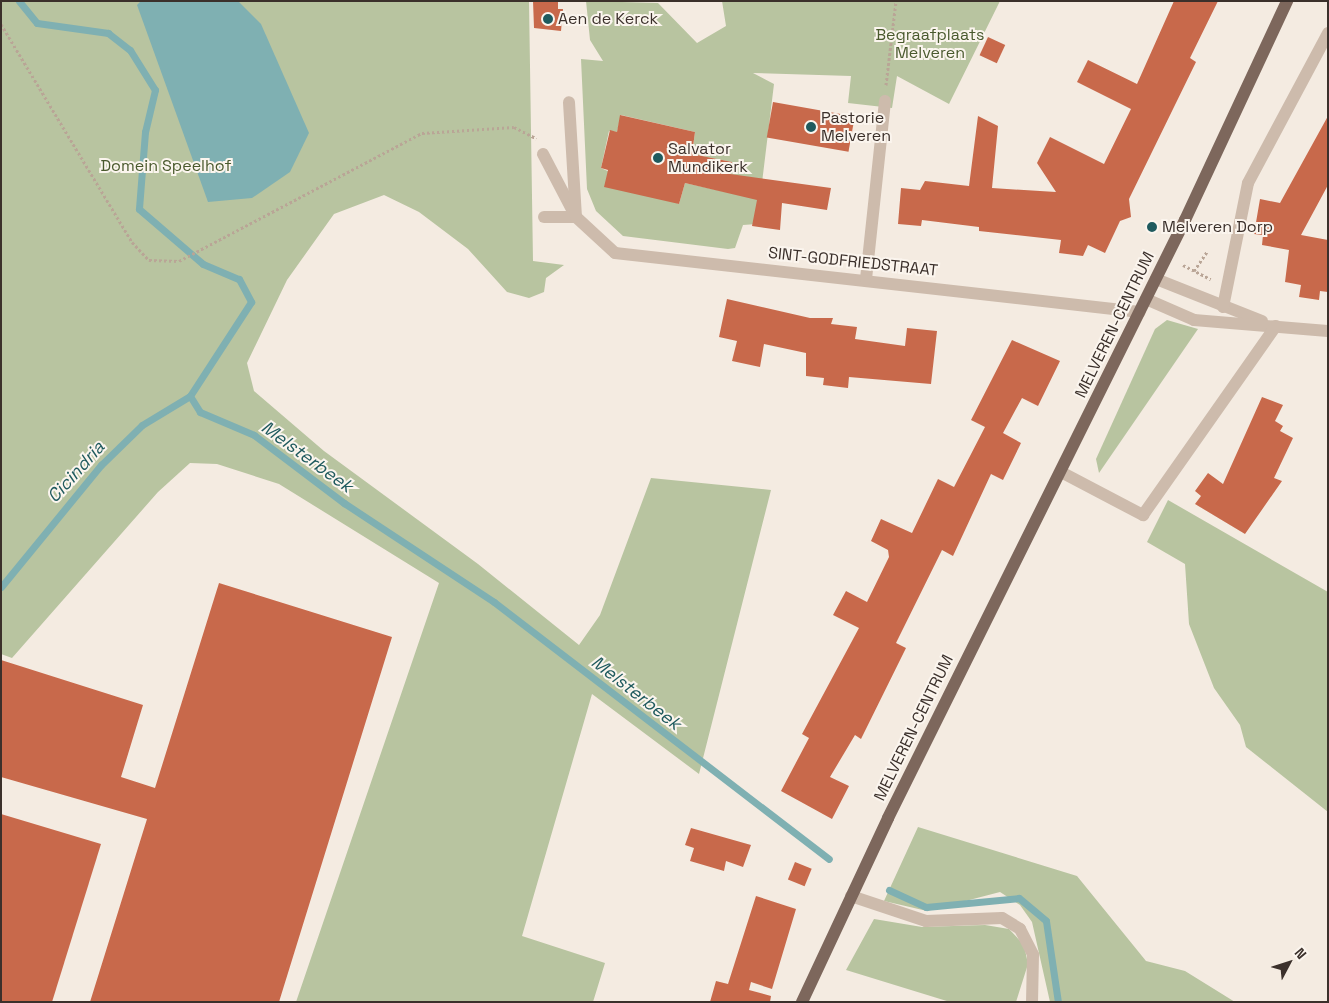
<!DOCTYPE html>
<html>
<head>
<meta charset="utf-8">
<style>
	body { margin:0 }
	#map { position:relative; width:1329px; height:1003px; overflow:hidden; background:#f4ebe1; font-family:"Space Grotesk",sans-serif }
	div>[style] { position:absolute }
	.green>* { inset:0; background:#b8c4a0 }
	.water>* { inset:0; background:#7fb0b2 }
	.stream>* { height:7px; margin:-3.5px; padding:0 3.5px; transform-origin:3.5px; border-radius:3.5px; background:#7fb0b2 }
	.building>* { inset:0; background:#c8694b; transform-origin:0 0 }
	.path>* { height:3px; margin-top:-1.5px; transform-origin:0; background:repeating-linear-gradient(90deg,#b9a596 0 2.5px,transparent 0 5px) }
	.minor>* { height:12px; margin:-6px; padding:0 6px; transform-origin:6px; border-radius:6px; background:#cdbbac }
	.major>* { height:12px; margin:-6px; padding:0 6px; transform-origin:6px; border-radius:6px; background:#7d675c }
	.dots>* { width:14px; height:14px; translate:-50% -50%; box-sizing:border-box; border:2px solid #fbf5ee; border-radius:50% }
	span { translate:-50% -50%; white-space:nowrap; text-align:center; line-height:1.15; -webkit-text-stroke:4px #fbf5ee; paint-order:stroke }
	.poi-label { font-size:16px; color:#3b302b }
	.left { translate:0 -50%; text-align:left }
	.park-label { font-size:16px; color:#4a5a2e }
	.street-label { font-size:16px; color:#3b302b }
	.water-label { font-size:18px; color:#1f5a5e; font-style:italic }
	.frame { position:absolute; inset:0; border:2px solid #3b302b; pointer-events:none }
	.north { position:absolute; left:1264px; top:938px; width:50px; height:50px; -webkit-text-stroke:4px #fbf5ee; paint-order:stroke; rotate:50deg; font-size:14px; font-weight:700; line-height:20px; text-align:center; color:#3b302b }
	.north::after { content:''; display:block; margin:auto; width:18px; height:22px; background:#3b302b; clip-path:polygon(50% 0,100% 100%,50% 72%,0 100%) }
</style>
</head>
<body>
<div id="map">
	<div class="green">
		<i style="clip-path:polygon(1px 1px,529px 1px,533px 261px,564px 265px,546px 278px,544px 292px,529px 298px,507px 292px,468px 249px,419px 212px,384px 195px,334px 214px,287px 280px,247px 363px,254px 391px,324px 451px,478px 564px,579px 645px,600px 615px,651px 478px,771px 490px,699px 774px,592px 694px,522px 936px,605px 963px,593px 1002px,296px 1002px,439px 583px,279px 484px,217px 464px,190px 463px,158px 492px,12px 658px,1px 654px)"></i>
		<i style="clip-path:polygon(evenodd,586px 1px,658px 3px,697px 43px,726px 26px,722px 1px,1000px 1px,949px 104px,897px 76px,892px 108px,848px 103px,851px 76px,753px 73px,774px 84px,757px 224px,743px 225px,735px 248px,728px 249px,623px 236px,596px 211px,587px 189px,581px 59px,603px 61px,590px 40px,586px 1px,621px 115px,695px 132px,692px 154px,732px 162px,726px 192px,685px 183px,679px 204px,601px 168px,609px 131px,617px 132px,621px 115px)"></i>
		<i style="clip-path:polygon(1167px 320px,1198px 329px,1099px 473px,1096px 459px,1155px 329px)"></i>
		<i style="clip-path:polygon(1168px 500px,1328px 592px,1328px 812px,1246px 747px,1240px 725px,1214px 688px,1189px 624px,1185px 564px,1147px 542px)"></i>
		<i style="clip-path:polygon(918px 827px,1077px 876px,1146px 961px,1185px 971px,1235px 1002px,1050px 1002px,1032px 922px,1020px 905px,1000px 892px,927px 911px,884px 901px)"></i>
		<i style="clip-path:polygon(874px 919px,922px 927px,985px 925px,1009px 929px,1024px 945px,1028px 964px,1016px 1002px,950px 1002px,846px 970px)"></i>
	</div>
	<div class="water">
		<i style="clip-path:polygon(141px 1px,238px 1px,261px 24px,309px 133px,290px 172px,252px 198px,208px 202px,137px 5px)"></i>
	</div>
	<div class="stream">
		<i style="left:19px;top:1px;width:28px;rotate:51deg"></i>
		<i style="left:37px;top:23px;width:72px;rotate:8deg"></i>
		<i style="left:108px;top:33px;width:28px;rotate:38deg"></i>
		<i style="left:130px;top:50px;width:47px;rotate:58deg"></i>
		<i style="left:155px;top:90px;width:43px;rotate:103.4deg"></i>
		<i style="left:145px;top:132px;width:77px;rotate:94.5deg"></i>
		<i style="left:139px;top:209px;width:84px;rotate:40.7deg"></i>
		<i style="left:203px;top:264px;width:39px;rotate:23deg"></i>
		<i style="left:239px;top:279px;width:26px;rotate:62deg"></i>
		<i style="left:251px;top:302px;width:112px;rotate:123deg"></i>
		<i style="left:190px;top:396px;width:19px;rotate:58deg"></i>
		<i style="left:200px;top:412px;width:59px;rotate:23.1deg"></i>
		<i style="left:254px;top:435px;width:113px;rotate:37.1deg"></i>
		<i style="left:344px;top:503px;width:180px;rotate:33.4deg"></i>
		<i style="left:494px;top:602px;width:422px;rotate:37.5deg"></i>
		<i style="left:1px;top:587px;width:158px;rotate:-50.7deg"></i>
		<i style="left:101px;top:465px;width:57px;rotate:-44.3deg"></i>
		<i style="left:142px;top:425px;width:56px;rotate:-31.1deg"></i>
		<i style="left:889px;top:890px;width:41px;rotate:24.7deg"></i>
		<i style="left:926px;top:907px;width:93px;rotate:-5.5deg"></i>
		<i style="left:1019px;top:898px;width:35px;rotate:40deg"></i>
		<i style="left:1046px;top:921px;width:82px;rotate:81.6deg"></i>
	</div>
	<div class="building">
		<i style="clip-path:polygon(533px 1px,558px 1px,558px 9px,563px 9px,561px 31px,534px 28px)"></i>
		<i style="clip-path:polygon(1174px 1px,1218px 1px,1190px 58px,1196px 62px,1129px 199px,1131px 217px,1120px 221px,1105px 253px,1088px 245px,1083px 256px,1059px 253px,1061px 240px,979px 231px,979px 227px,922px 220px,921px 226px,898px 224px,901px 188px,920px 190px,925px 181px,969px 186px,978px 116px,998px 126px,992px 188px,1056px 192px,1037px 163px,1050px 137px,1104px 164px,1131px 109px,1077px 82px,1088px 60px,1137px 84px)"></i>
		<i style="left:988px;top:37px;width:19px;height:20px;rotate:25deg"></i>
		<i style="left:773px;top:102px;width:83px;height:36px;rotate:10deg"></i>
		<i style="clip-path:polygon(620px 115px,695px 132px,692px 154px,732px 162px,730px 174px,831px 188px,827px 210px,782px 203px,780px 230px,752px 226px,757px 200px,685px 183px,679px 204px,604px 187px,608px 170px,601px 168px,610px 130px,617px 132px)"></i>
		<i style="clip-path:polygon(1328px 116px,1328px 185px,1301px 235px,1328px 240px,1328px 292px,1320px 291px,1319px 300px,1299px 297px,1301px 285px,1285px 282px,1289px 250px,1262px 245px,1263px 235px,1254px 234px,1260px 199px,1280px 203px)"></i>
		<i style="clip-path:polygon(727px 299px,810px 318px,833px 318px,831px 324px,857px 327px,855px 339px,905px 346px,907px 328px,937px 331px,931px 384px,849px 377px,848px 388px,823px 385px,824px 378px,806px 376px,806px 353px,764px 344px,760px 367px,732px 361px,737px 341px,719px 337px)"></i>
		<i style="clip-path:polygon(1012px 340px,1060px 361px,1038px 406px,1022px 398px,1003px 433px,1021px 443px,1003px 480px,991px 474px,953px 556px,942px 550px,896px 643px,906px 648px,861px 739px,855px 735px,830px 777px,849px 786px,832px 819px,781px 791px,809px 738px,802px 734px,859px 628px,833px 615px,846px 591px,867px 602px,889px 557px,888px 550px,871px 541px,881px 519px,912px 533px,938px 479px,954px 487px,985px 427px,971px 420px)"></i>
		<i style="clip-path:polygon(1262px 397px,1283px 405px,1275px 421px,1283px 426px,1280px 431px,1293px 438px,1274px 478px,1282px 481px,1245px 534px,1195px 504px,1201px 496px,1195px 491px,1208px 473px,1223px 484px)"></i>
		<i style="clip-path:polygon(219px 583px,392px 637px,279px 1002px,90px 1002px,147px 819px,1px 777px,1px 660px,143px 705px,121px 777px,155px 788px)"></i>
		<i style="clip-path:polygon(1px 814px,101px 844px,52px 1002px,1px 1002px)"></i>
		<i style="clip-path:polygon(691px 828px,751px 845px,743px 867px,726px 861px,724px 871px,690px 861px,694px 848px,685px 845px)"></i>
		<i style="left:795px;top:862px;width:18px;height:19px;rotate:22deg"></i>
		<i style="clip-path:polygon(756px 896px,796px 909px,772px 989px,751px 982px,749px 990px,771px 996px,770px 1002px,710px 1002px,716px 981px,728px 984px)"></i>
	</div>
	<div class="path">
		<i style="left:1px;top:24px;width:254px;rotate:59deg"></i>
		<i style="left:132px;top:242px;width:25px;rotate:47deg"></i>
		<i style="left:149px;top:260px;width:30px;rotate:2deg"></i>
		<i style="left:179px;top:261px;width:275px;rotate:-27.8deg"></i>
		<i style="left:422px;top:133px;width:92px;rotate:-3.7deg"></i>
		<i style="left:514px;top:127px;width:25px;rotate:27deg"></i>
		<i style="left:886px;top:85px;width:85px;rotate:-83.2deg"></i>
		<i style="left:1183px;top:265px;width:31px;rotate:27deg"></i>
		<i style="left:1194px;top:271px;width:23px;rotate:-56deg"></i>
	</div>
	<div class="minor">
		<i style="left:543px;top:154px;width:71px;rotate:62.4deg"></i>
		<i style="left:576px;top:217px;width:53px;rotate:42.7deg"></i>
		<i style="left:615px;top:253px;width:528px;rotate:6.41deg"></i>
		<i style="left:544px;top:217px;width:32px"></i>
		<i style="left:576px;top:217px;width:115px;rotate:-93.5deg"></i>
		<i style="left:866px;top:279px;width:179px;rotate:-83.9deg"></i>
		<i style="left:1156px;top:279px;width:114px;rotate:21.6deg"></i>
		<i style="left:1146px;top:299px;width:52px;rotate:23.6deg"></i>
		<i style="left:1194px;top:320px;width:134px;rotate:4.7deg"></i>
		<i style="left:1223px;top:307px;width:126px;rotate:-78.6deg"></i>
		<i style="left:1248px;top:183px;width:170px;rotate:-61.9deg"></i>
		<i style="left:1061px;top:472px;width:93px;rotate:27.7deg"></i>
		<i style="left:1143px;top:515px;width:231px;rotate:-54.9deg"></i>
		<i style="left:851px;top:896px;width:79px;rotate:18.4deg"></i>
		<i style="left:926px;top:921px;width:76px;rotate:-2.3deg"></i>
		<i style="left:1002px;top:918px;width:21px;rotate:31deg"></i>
		<i style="left:1020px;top:929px;width:29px;rotate:63deg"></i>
		<i style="left:1033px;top:955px;width:47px;rotate:91.2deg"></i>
	</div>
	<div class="major">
		<i style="left:802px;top:1002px;width:203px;rotate:-64.9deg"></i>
		<i style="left:888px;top:818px;width:668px;rotate:-63.59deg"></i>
		<i style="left:1185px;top:220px;width:242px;rotate:-65deg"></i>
	</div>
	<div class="dots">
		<i style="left:548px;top:19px;background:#1f5a5e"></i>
		<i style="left:811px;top:127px;background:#1f5a5e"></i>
		<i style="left:658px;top:158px;background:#1f5a5e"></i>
		<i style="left:1152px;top:227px;background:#1f5a5e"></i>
	</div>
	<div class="poi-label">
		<span class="left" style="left:558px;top:19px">Aen de Kerck</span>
		<span class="left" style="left:821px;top:127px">Pastorie<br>Melveren</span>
		<span class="left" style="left:668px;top:158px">Salvator<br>Mundikerk</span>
		<span class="left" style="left:1162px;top:227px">Melveren Dorp</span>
	</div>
	<div class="park-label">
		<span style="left:930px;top:44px">Begraafplaats<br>Melveren</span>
		<span style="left:166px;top:166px">Domein Speelhof</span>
	</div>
	<div class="street-label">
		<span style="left:853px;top:262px;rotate:6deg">SINT-GODFRIEDSTRAAT</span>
		<span style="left:1115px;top:325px;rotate:-64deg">MELVEREN-CENTRUM</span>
		<span style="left:914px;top:728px;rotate:-64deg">MELVEREN-CENTRUM</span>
	</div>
	<div class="water-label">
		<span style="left:307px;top:457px;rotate:36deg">Melsterbeek</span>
		<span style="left:76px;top:472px;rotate:-48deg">Cicindria</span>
		<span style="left:636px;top:693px;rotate:38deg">Melsterbeek</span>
	</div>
	<div class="frame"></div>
	<div class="north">N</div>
</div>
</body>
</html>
